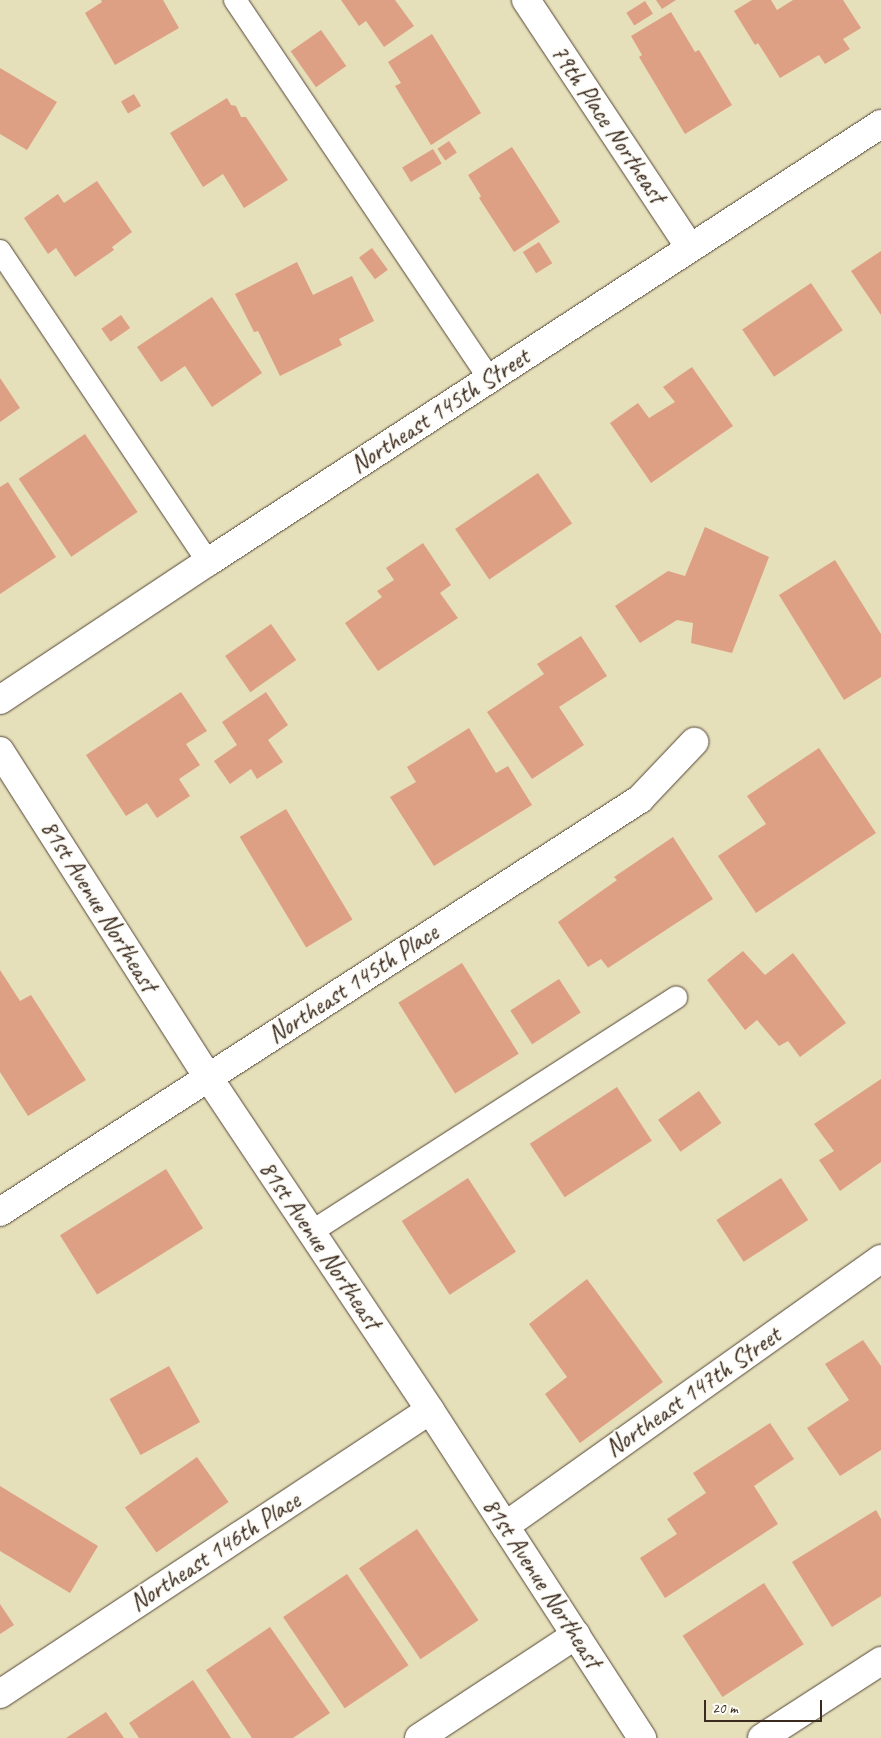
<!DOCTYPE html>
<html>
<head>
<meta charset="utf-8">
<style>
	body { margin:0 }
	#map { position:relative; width:881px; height:1738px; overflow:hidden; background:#e5dfba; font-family:Caveat,sans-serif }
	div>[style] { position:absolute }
	.building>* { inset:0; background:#dea084; transform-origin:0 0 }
	.roads { filter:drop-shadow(0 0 1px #544535) drop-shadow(0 0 1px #544535) }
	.service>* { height:22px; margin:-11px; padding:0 11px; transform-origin:11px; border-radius:11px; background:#fff }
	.minor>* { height:28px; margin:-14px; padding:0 14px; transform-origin:14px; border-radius:14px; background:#fff }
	span { translate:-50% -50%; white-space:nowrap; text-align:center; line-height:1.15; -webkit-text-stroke:4px #fdfcf7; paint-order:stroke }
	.street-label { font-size:25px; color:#3b2a1e }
	.scale { position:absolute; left:704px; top:1700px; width:118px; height:22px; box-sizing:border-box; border:2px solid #3b2a1e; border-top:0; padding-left:6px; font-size:15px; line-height:18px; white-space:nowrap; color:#3b2a1e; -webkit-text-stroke:4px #fdfcf7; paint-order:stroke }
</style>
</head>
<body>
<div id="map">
	<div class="building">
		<i style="clip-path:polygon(101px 0,163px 0,179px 28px,115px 65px,85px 13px,102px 2px)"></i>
		<i style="clip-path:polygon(341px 0,395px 0,414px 26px,384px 47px,366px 21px,359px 26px)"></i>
		<i style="clip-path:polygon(656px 0,676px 0,662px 9px)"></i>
		<i style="clip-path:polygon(752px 0,771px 0,777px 10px,793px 0,843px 0,861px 28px,843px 39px,850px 49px,825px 64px,819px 55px,780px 78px,758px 43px,755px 45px,734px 11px)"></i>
		<i style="left:645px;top:1px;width:15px;height:22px;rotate:58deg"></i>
		<i style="clip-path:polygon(671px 12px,695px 52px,699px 50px,732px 105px,685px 134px,639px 57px,642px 55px,631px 36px)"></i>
		<i style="left:321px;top:30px;width:44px;height:37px;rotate:55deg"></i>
		<i style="clip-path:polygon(432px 34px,481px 113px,431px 145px,395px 86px,401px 83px,388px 62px)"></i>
		<i style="clip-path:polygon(0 68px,57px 102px,27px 150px,0 134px)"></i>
		<i style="left:134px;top:94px;width:14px;height:15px;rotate:60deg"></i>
		<i style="clip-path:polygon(227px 98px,231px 105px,236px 106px,241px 117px,246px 117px,288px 180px,244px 208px,223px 174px,203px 187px,170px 133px)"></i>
		<i style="left:449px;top:141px;width:14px;height:14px;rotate:56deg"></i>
		<i style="clip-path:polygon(512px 147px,560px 222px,514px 252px,479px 198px,481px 196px,468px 175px)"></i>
		<i style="left:433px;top:149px;width:17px;height:36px;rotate:59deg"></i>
		<i style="clip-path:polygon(97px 181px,132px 232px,112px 247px,114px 250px,75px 277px,56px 248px,48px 254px,24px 218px,58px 194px,64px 203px)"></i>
		<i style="left:539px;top:242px;width:25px;height:19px;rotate:58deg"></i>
		<i style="left:372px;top:248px;width:27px;height:16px;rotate:54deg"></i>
		<i style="clip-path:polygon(881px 251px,881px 315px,851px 271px)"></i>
		<i style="clip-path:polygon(297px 262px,313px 295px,352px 276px,374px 321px,339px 339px,342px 345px,280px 376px,258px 331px,254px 332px,235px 294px)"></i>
		<i style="left:811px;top:283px;width:57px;height:83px;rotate:56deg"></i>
		<i style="clip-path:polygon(212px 297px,262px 373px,212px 407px,185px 366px,161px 382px,137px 347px)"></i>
		<i style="left:121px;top:315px;width:16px;height:24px;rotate:55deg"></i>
		<i style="clip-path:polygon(692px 367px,733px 426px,651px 483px,610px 423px,638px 403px,649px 418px,675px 402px,663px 387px)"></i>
		<i style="clip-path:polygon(0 378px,20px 408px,0 422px)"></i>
		<i style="left:85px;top:434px;width:94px;height:80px;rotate:56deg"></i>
		<i style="left:538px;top:473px;width:61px;height:100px;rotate:56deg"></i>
		<i style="clip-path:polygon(8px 482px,56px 557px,0 594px,0 487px)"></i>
		<i style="clip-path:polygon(705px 527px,769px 557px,732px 653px,691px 643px,693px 623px,677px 620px,640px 643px,615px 606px,668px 571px,685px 576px)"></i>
		<i style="clip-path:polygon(423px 543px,451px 585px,440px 593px,458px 618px,378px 671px,345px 623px,382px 597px,377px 591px,394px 580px,386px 568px)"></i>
		<i style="clip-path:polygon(835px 560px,881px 634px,881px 677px,844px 700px,779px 595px)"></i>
		<i style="left:271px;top:624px;width:44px;height:56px;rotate:55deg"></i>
		<i style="clip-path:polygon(581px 636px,607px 676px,559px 707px,584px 745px,532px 779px,487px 712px,544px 674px,537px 664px)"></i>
		<i style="clip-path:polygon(181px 692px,207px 731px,186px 744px,200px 765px,179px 779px,190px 796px,157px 818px,147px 803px,126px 816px,86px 755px)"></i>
		<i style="clip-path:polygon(266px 692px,288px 725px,268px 740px,283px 762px,257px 779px,251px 769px,230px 784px,214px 761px,237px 745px,222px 722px)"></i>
		<i style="clip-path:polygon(469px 728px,496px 773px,508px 766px,532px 805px,434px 866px,390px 797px,416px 782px,407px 767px)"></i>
		<i style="clip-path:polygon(819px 748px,876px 833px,756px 913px,718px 856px,766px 824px,747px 796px)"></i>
		<i style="left:286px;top:809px;width:129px;height:54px;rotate:59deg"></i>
		<i style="clip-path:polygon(673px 837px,713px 899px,608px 968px,601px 959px,588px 967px,558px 922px,617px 880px,614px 877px)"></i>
		<i style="clip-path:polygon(743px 951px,765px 975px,793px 953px,846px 1023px,800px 1057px,788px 1041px,779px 1046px,757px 1020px,745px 1030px,707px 980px)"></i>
		<i style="left:462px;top:963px;width:107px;height:75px;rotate:58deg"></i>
		<i style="clip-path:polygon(0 970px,20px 1001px,31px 995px,86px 1080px,28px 1116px,0 1072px)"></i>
		<i style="left:559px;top:979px;width:40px;height:58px;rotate:57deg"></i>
		<i style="clip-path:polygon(881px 1079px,881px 1162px,840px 1191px,819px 1160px,834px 1151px,814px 1124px)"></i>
		<i style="left:617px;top:1087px;width:64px;height:104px;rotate:57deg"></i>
		<i style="left:699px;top:1091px;width:39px;height:50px;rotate:55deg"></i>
		<i style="left:166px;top:1169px;width:70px;height:125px;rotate:58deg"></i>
		<i style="left:468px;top:1178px;width:88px;height:79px;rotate:57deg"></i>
		<i style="left:781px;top:1178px;width:50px;height:77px;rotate:57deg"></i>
		<i style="clip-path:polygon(587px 1279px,663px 1382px,580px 1443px,545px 1394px,567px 1377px,529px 1324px)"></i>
		<i style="clip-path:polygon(863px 1340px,881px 1366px,881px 1450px,840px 1476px,807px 1428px,849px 1400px,825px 1364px)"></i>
		<i style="left:169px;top:1366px;width:64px;height:68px;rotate:61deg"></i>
		<i style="clip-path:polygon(770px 1423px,794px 1459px,754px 1486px,778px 1524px,665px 1598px,640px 1558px,677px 1534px,667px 1519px,706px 1493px,693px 1473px)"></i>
		<i style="left:197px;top:1457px;width:55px;height:88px;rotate:55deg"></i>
		<i style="clip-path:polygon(0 1486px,98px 1546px,70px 1593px,0 1551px)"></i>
		<i style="clip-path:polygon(876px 1510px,881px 1519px,881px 1596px,832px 1627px,792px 1562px)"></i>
		<i style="left:417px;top:1529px;width:110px;height:70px;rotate:56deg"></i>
		<i style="left:347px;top:1574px;width:110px;height:77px;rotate:56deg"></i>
		<i style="left:764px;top:1583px;width:73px;height:97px;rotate:57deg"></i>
		<i style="clip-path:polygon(0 1604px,14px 1625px,0 1634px)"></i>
		<i style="clip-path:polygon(270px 1627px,330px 1713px,293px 1738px,252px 1738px,206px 1670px)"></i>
		<i style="clip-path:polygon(193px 1680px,231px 1738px,139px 1738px,129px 1723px)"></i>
		<i style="clip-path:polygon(106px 1712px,124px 1738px,66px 1738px)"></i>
	</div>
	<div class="roads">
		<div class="service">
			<i style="left:235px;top:0;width:455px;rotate:56.1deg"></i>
			<i style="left:0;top:251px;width:374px;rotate:56.2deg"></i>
			<i style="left:311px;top:1232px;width:434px;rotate:-32.7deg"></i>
		</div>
		<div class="minor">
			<i style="left:526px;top:0;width:297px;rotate:56.5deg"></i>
			<i style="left:0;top:700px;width:250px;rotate:-33.6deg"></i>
			<i style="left:208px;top:562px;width:803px;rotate:-33.06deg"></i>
			<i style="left:0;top:751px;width:387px;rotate:57.5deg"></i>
			<i style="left:208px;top:1077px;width:400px;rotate:56.3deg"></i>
			<i style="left:430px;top:1410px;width:391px;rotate:57.1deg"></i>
			<i style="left:0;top:1212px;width:762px;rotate:-32.83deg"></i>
			<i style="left:640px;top:799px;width:79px;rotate:-46.5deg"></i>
			<i style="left:505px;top:1526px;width:461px;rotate:-35.4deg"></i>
			<i style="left:0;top:1694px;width:515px;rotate:-33.44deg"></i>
			<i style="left:419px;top:1738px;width:188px;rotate:-33.3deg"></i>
			<i style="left:762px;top:1738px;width:142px;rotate:-32.9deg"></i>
		</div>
	</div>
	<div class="street-label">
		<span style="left:608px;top:124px;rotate:56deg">79th Place Northeast</span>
		<span style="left:440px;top:411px;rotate:-33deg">Northeast 145th Street</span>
		<span style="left:99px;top:906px;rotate:58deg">81st Avenue Northeast</span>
		<span style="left:353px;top:984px;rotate:-33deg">Northeast 145th Place</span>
		<span style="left:320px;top:1245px;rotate:56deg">81st Avenue Northeast</span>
		<span style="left:693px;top:1392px;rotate:-35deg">Northeast 147th Street</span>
		<span style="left:215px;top:1552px;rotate:-33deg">Northeast 146th Place</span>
		<span style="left:542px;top:1583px;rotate:57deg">81st Avenue Northeast</span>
	</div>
	<div class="scale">20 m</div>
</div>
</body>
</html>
